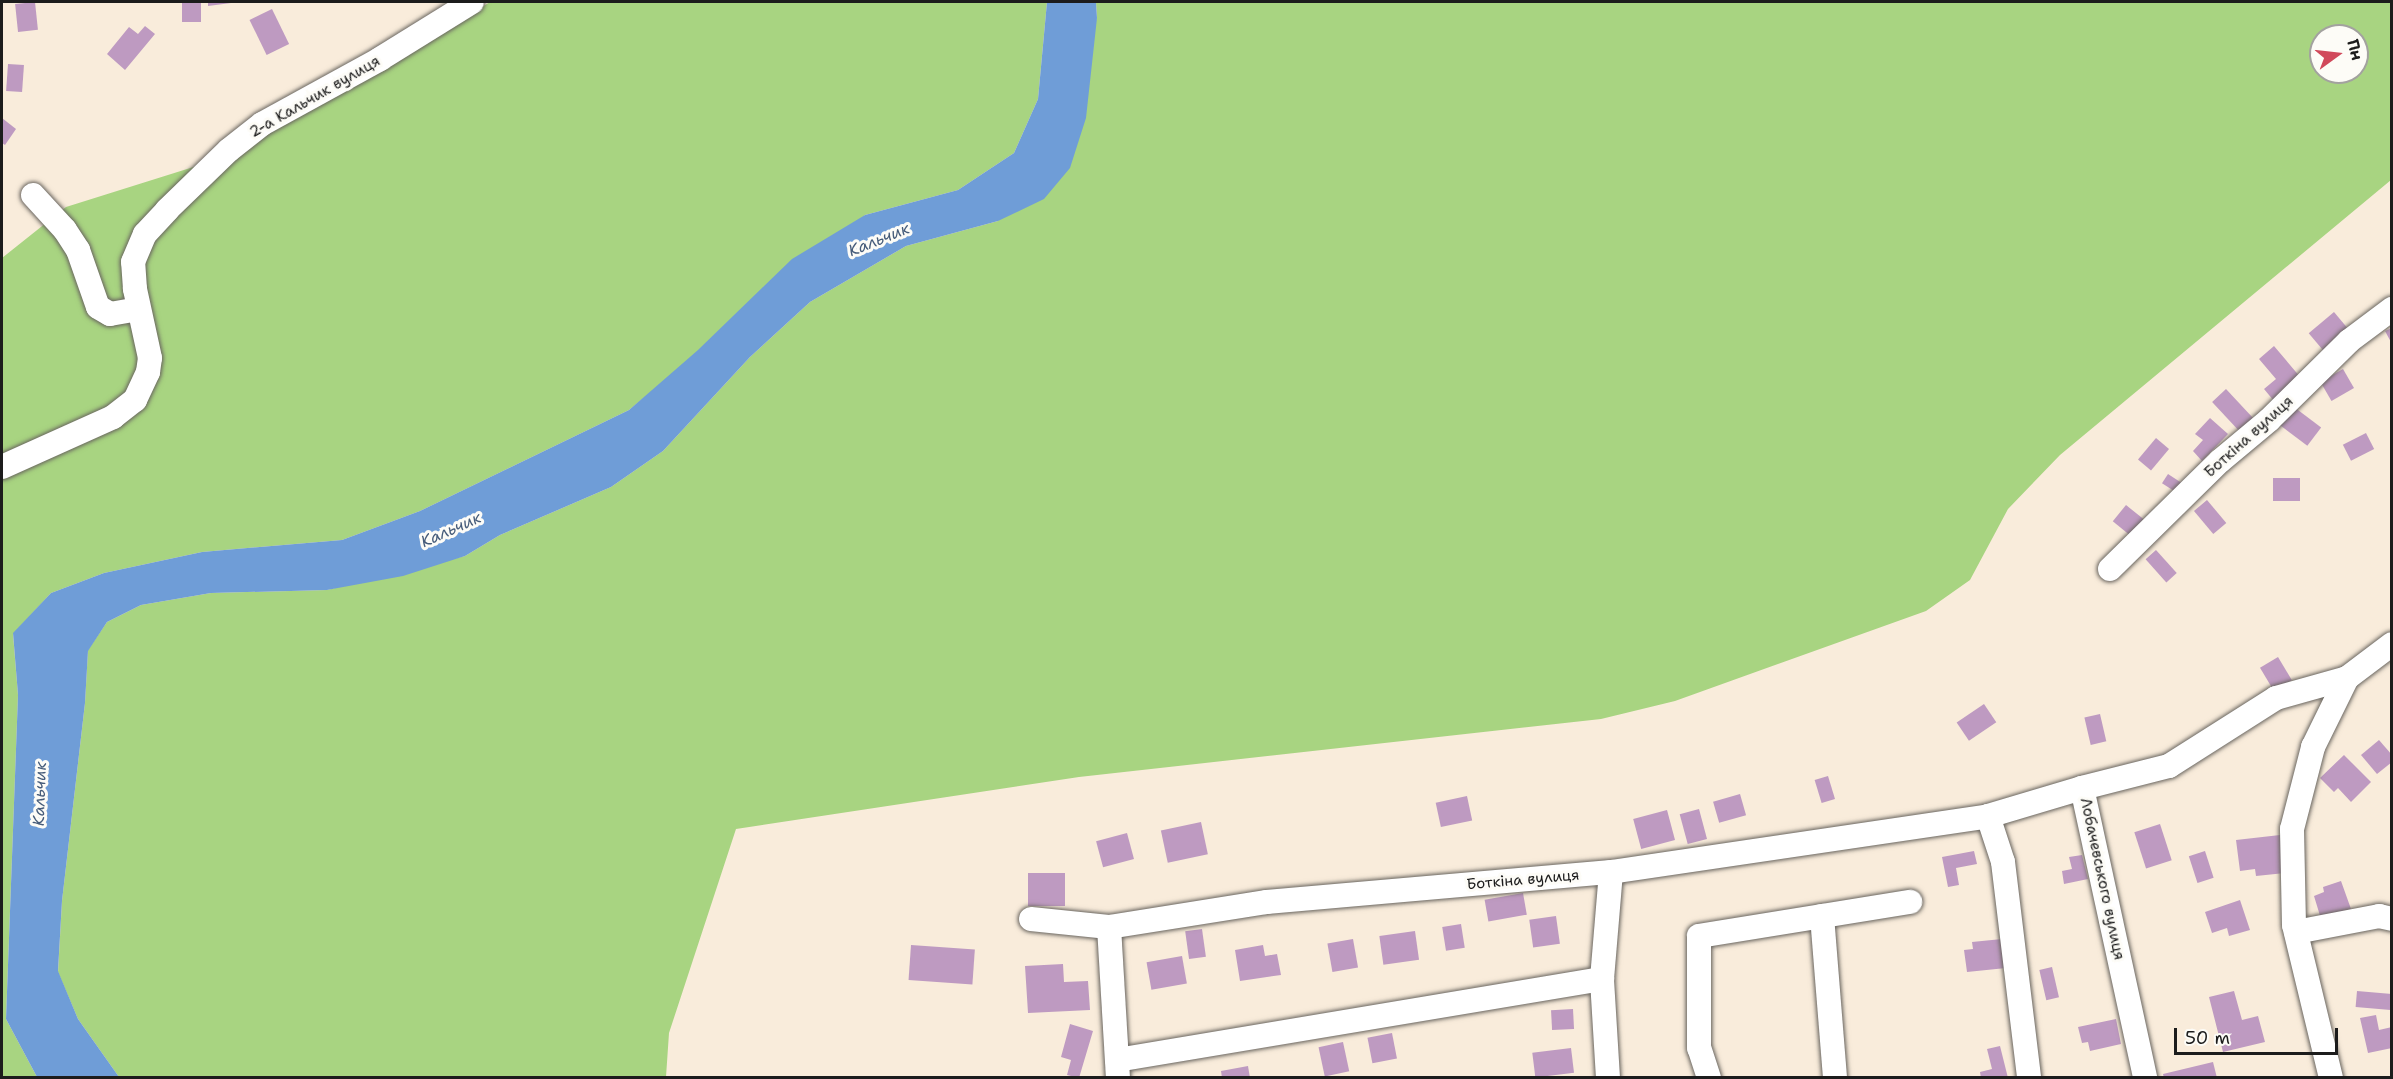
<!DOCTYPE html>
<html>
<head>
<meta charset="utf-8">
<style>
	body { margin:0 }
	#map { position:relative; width:2393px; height:1079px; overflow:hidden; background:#f9ecdb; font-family:"Shantell Sans",sans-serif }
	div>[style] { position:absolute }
	.green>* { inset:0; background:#a8d481 }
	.water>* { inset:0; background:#6f9dd7 }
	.building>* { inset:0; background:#be9ac1; transform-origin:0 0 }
	.roads { filter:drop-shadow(0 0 2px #69655f) drop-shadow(0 0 2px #69655f) }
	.minor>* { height:24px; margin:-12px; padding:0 12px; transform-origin:12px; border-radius:12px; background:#fff }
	span { translate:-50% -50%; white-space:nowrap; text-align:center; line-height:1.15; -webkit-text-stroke:6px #fdfcf7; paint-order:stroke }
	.street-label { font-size:15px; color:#1c1c1c }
	.water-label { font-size:16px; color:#465c7a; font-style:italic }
	.frame { position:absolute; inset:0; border:3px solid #1c1c1c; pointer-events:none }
	.north { position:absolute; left:2309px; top:24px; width:60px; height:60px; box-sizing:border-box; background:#fdfcf7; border:2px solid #a3a29f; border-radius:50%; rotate:75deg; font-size:16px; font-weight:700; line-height:24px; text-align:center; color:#1c1c1c }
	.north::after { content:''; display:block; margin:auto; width:21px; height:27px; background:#d1495b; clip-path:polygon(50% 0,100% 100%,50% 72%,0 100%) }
	.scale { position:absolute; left:2174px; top:1028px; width:164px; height:27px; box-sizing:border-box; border:3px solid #1c1c1c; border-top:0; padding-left:8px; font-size:18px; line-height:21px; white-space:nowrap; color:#1c1c1c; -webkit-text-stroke:4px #fdfcf7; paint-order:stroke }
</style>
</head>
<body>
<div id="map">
	<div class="green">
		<i style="clip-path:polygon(490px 2px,1047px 2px,1038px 99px,1014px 153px,958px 190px,865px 215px,629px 410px,420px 511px,342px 540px,202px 552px,104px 573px,51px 593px,13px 634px,18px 695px,6px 1019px,37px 1077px,2px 1078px,2px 258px,66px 207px,238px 153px,268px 131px,387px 66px)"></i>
		<i style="clip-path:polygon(evenodd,1096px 2px,2391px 2px,2391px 180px,2060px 455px,2008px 509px,1970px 580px,1926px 611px,1675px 701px,1601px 719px,1079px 777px,736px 829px,669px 1033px,666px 1077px,119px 1077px,78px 1019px,58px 972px,62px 901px,85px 703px,88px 650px,107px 622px,141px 605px,211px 593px,327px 590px,465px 556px,500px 535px,611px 487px,663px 451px,750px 357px,810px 302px,906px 246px,998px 221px,1097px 18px,1096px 2px,2321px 36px,2357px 36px,2357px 72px,2321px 72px,2321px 36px)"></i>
	</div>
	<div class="water">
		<i style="clip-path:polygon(1047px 2px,1096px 2px,1097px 18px,1086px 118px,1070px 168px,1044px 199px,998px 221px,906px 246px,810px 302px,750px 357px,663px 451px,611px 487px,500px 535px,465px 556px,403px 576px,327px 590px,211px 593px,141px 605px,107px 622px,88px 651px,85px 703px,62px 901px,58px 971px,78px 1019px,119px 1077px,37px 1077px,6px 1019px,18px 695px,13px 633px,51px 593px,104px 573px,202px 552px,342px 540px,420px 511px,629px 410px,698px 350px,792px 259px,865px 215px,958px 190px,1014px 153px,1038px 99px)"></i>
	</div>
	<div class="building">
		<i style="left:35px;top:2px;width:28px;height:20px;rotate:84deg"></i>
		<i style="left:182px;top:2px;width:19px;height:20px"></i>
		<i style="clip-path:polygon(208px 2px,231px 2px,231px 3px,208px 6px)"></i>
		<i style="left:272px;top:9px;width:39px;height:25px;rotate:64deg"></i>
		<i style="clip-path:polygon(145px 26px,155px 34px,125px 70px,107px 54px,129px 27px,138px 34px)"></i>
		<i style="left:8px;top:64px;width:16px;height:27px;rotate:4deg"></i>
		<i style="clip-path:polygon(2px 118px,16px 129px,5px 145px,2px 143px)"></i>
		<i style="left:2334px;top:312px;width:25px;height:33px;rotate:50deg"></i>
		<i style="clip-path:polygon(2392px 328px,2392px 344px,2385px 331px)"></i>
		<i style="clip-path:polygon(2274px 346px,2301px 378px,2274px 401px,2264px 389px,2276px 379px,2259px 359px)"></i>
		<i style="left:2343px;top:369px;width:22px;height:26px;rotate:60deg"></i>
		<i style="left:2226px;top:389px;width:41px;height:19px;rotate:47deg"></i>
		<i style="left:2294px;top:407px;width:34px;height:23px;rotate:37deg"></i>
		<i style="clip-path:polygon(2210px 418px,2228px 434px,2202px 461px,2193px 451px,2203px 440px,2195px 434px)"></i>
		<i style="left:2366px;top:433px;width:18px;height:26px;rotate:63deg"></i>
		<i style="left:2156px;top:438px;width:17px;height:28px;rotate:40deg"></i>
		<i style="left:2168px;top:474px;width:20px;height:11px;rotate:33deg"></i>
		<i style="left:2273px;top:478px;width:27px;height:23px"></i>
		<i style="left:2207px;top:500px;width:30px;height:17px;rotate:50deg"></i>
		<i style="left:2126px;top:505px;width:26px;height:21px;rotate:39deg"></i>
		<i style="left:2156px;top:550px;width:31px;height:14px;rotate:48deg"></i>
		<i style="left:2278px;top:657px;width:27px;height:21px;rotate:59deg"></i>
		<i style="left:1984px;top:704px;width:22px;height:33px;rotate:56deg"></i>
		<i style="left:2100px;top:714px;width:28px;height:16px;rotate:77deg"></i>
		<i style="clip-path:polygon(2379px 740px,2392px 755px,2392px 762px,2377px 774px,2361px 755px)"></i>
		<i style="clip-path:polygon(2344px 755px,2371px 782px,2351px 802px,2338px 788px,2334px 792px,2320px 778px)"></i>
		<i style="left:1828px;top:776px;width:24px;height:14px;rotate:73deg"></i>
		<i style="left:1740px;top:794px;width:22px;height:28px;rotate:74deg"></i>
		<i style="left:1467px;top:796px;width:25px;height:32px;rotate:78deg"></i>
		<i style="left:1699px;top:809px;width:31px;height:20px;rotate:75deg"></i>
		<i style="left:1667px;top:810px;width:31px;height:35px;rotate:75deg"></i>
		<i style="left:1201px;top:822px;width:33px;height:41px;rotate:78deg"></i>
		<i style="left:2160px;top:824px;width:38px;height:27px;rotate:72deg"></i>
		<i style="left:1127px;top:833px;width:27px;height:32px;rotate:75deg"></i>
		<i style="clip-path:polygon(2280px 835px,2285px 873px,2256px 876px,2255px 869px,2240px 871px,2236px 840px)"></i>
		<i style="clip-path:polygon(1974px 851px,1977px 864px,1956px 868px,1959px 885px,1948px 887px,1942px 857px)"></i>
		<i style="left:2205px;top:851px;width:28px;height:17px;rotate:72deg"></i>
		<i style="clip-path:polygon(2082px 855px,2088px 879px,2064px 884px,2062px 871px,2072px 869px,2069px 857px)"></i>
		<i style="left:1065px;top:873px;width:33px;height:37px;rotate:90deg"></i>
		<i style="clip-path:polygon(2341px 881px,2351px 909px,2321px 919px,2314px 896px,2324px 892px,2323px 887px)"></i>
		<i style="left:1523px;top:893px;width:22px;height:39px;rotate:80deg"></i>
		<i style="clip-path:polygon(2240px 900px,2250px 930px,2229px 936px,2227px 928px,2212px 933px,2205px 912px)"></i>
		<i style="left:1556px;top:916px;width:28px;height:27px;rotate:82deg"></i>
		<i style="left:1461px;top:924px;width:24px;height:19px;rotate:81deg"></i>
		<i style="left:1202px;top:929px;width:28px;height:17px;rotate:82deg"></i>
		<i style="left:1415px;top:931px;width:29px;height:36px;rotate:82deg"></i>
		<i style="left:1353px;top:939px;width:29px;height:26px;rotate:80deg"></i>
		<i style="clip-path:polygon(2002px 939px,2006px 968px,1967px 972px,1964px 950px,1973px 949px,1972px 942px)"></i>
		<i style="left:911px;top:945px;width:64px;height:35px;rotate:4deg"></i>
		<i style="clip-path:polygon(1263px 945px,1265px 956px,1277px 954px,1281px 975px,1240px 981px,1235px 950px)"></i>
		<i style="left:1182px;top:956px;width:28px;height:36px;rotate:80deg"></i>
		<i style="clip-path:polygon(1063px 964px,1064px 982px,1088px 981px,1090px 1010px,1028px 1013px,1025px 966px)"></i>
		<i style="left:2052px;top:967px;width:31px;height:13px;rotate:77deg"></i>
		<i style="clip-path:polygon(2234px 991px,2242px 1020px,2258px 1016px,2265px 1042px,2223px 1052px,2209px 997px)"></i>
		<i style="left:2357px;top:991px;width:35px;height:16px;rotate:5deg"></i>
		<i style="left:1573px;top:1009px;width:20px;height:22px;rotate:87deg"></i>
		<i style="clip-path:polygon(2376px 1015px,2379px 1030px,2392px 1027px,2392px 1048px,2368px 1053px,2360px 1018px)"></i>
		<i style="clip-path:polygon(2116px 1019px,2121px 1044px,2090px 1051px,2088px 1042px,2082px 1043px,2078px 1027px)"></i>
		<i style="clip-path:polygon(1070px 1024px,1093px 1031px,1079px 1078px,1067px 1075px,1071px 1060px,1061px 1057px)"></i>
		<i style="left:1392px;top:1033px;width:26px;height:25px;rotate:79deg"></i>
		<i style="left:1343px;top:1042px;width:30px;height:25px;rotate:78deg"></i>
		<i style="clip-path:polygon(2000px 1046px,2008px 1078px,1981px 1078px,1980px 1072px,1992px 1069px,1987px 1049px)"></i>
		<i style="left:1571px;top:1048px;width:25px;height:39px;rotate:83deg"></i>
		<i style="clip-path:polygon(2213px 1062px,2217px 1078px,2164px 1078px,2163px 1074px)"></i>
		<i style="clip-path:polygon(1248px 1066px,1250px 1078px,1222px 1078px,1221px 1071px)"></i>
	</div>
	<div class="roads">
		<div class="minor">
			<i style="left:33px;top:195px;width:47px;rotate:47.6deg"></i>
			<i style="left:65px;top:230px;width:24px;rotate:57deg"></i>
			<i style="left:78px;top:250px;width:60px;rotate:70.7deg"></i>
			<i style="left:98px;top:307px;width:14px;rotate:30deg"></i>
			<i style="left:110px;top:314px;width:29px;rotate:-10deg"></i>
			<i style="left:2px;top:467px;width:122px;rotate:-24.2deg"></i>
			<i style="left:113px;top:417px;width:28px;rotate:-38deg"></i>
			<i style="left:135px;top:400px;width:31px;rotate:-65deg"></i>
			<i style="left:148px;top:372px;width:14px;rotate:-82deg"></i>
			<i style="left:150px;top:358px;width:71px;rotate:-102.3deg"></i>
			<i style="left:135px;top:289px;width:27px;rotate:-94deg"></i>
			<i style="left:133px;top:262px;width:30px;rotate:-67deg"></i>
			<i style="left:145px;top:234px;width:33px;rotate:-47deg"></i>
			<i style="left:167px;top:210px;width:86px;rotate:-44.1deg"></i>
			<i style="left:229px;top:150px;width:42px;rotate:-38.2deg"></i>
			<i style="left:262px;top:124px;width:135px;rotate:-28.8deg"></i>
			<i style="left:380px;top:59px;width:108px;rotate:-31.8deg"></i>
			<i style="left:2110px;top:569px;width:154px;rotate:-44.5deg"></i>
			<i style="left:2220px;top:461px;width:64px;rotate:-39.9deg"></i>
			<i style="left:2269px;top:420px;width:112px;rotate:-44.6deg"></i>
			<i style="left:2349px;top:341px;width:54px;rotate:-36.7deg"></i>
			<i style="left:2082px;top:788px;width:297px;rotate:77.7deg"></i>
			<i style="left:1988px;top:816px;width:48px;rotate:71.9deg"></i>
			<i style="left:2003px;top:862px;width:218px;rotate:83.1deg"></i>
			<i style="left:1822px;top:916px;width:163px;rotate:85.4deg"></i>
			<i style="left:1031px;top:919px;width:78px;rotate:5.9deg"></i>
			<i style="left:1109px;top:927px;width:160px;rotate:-9deg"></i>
			<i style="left:1267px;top:902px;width:345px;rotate:-5deg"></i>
			<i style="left:1611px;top:872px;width:381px;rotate:-8.4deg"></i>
			<i style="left:1988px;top:816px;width:98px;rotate:-16.6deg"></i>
			<i style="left:2082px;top:788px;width:90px;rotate:-14.2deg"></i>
			<i style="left:2169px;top:766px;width:127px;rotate:-32.4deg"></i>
			<i style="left:2276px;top:698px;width:74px;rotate:-15.7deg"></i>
			<i style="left:2347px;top:678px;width:56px;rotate:-37.1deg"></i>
			<i style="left:1109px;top:927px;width:151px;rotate:86.6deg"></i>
			<i style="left:2296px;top:932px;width:85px;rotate:-10.9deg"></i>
			<i style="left:2379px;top:916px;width:13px;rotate:13deg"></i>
			<i style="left:1117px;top:1060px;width:492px;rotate:-9.5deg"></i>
			<i style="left:1608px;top:1078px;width:99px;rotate:-93.5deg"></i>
			<i style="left:1602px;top:979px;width:107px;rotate:-85.2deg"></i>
			<i style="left:1709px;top:1078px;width:32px;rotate:-108deg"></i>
			<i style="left:1699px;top:1048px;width:112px;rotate:-90deg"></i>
			<i style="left:1699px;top:936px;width:214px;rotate:-9.2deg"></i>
			<i style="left:2331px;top:1078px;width:157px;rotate:-103.6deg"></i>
			<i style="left:2294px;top:925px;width:96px;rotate:-91.2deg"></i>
			<i style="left:2292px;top:829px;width:85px;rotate:-75.6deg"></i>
			<i style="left:2313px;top:747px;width:77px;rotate:-63.8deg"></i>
		</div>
	</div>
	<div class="street-label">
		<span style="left:315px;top:97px;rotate:-30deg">2-а Кальчик вулиця</span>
		<span style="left:2249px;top:437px;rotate:-42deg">Боткіна вулиця</span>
		<span style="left:2102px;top:879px;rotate:78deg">Лобачевського вулиця</span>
		<span style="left:1523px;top:880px;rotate:-5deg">Боткіна вулиця</span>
	</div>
	<div class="water-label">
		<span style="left:879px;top:240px;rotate:-22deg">Кальчик</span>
		<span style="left:451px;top:530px;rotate:-24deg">Кальчик</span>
		<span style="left:40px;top:794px;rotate:-88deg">Кальчик</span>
	</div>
	<div class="frame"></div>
	<div class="north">Пн</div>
	<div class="scale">50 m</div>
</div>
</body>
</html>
